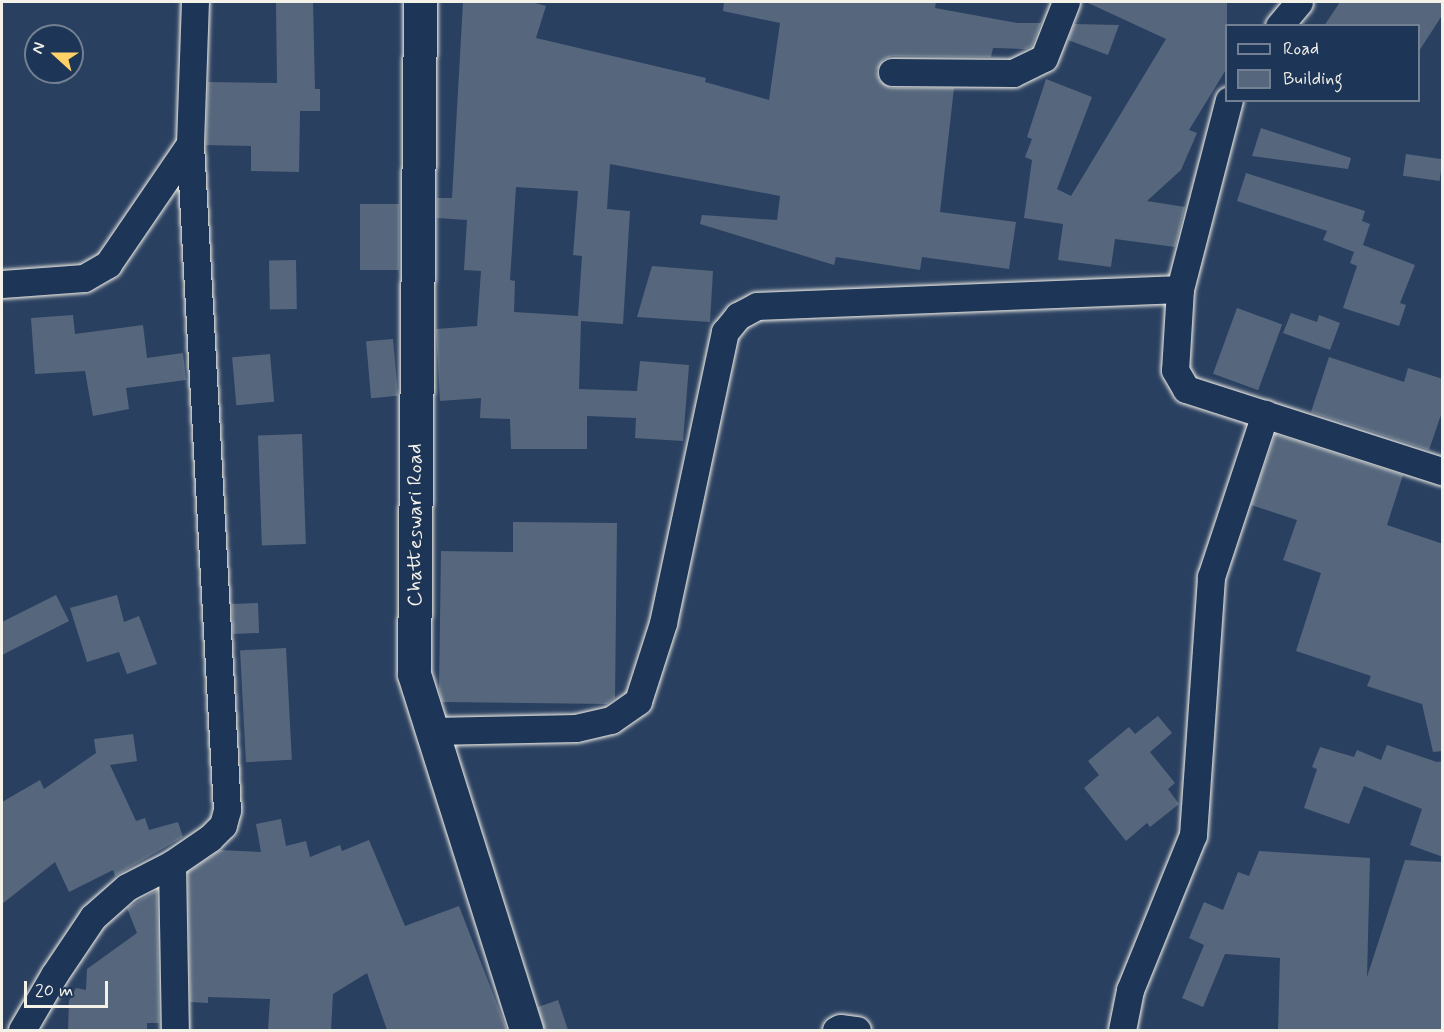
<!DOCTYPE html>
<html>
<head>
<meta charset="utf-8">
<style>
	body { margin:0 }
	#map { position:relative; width:1444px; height:1032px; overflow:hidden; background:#2a4060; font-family:Mynerve,sans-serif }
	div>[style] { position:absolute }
	.building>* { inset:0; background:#56677d; transform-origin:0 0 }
	.roads { filter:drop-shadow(0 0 2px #f4f1e8) drop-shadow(0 0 2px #f4f1e8) }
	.minor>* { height:27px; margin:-13.5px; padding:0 13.5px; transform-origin:13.5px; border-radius:13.5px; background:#1d3557 }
	.secondary>* { height:33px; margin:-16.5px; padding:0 16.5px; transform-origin:16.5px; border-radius:16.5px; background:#1d3557 }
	span { translate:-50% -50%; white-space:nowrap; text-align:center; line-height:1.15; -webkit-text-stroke:5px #1d3557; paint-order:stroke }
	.street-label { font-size:21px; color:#f4f1e8 }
	.frame { position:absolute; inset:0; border:3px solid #f4f1e8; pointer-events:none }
	.legend { position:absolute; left:1225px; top:24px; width:195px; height:78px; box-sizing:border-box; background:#1d3557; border:2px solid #738091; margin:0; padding:8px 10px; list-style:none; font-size:18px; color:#f4f1e8 }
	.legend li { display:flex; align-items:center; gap:12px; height:30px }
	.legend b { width:30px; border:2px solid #738091 }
	.north { position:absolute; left:24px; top:24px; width:60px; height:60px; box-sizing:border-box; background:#1d3557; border:2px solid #738091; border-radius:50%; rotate:291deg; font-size:16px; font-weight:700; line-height:24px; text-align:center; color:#f4f1e8 }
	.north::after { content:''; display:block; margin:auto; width:21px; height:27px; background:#ffd166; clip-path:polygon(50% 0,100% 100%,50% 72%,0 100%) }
	.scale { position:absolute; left:24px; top:981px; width:84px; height:27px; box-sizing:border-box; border:3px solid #f4f1e8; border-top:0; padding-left:8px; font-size:18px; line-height:21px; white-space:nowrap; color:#f4f1e8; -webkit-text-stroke:4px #1d3557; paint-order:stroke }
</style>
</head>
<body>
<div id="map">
	<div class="building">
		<i style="clip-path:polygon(276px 2px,313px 2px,315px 89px,320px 89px,320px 111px,300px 111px,299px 172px,251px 171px,251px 146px,206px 145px,208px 82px,277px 83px)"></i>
		<i style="clip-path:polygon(evenodd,463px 2px,532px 2px,546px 6px,536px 38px,706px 78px,705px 82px,769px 100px,780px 23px,723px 11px,724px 2px,936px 2px,935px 8px,1017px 23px,1041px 23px,1032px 46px,1026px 49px,993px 48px,991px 57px,892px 56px,884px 59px,876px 71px,879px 80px,891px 88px,954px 88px,940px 212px,1016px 222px,1009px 269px,922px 257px,920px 270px,836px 257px,834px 265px,700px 224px,702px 215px,777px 220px,780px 196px,610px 164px,607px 209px,630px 211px,623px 324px,581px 321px,579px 389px,637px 391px,640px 361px,689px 365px,683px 441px,635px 438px,636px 418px,587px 416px,587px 449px,511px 449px,510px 419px,480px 418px,481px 398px,440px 401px,436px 329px,477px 326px,481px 271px,464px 270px,467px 220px,437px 218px,437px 198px,452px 198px,463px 2px,516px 187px,578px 191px,573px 255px,582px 256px,578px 316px,514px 312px,515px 281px,510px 280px,516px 187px)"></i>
		<i style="clip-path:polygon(1086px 2px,1227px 2px,1227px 68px,1189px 130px,1197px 133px,1181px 170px,1147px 201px,1185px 207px,1175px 247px,1115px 239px,1111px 267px,1058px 260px,1063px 224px,1024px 218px,1032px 160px,1025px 157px,1032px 139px,1027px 137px,1046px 79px,1092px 97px,1057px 189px,1071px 196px,1166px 39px)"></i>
		<i style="clip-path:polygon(1340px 2px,1443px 2px,1443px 14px,1419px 51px,1419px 26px,1324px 26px)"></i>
		<i style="clip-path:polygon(1074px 24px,1119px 25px,1108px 55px,1068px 40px)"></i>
		<i style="clip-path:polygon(1261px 128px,1351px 158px,1348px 169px,1252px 156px)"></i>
		<i style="left:1406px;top:154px;width:37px;height:22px;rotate:8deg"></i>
		<i style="clip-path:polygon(1246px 173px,1365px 211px,1362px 221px,1370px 224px,1363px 245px,1415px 265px,1400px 303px,1406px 305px,1399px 326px,1343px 308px,1357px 266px,1350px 263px,1354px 252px,1323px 240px,1327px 231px,1237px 201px)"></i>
		<i style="left:360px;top:204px;width:39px;height:66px"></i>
		<i style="left:296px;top:260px;width:49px;height:27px;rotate:89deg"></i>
		<i style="clip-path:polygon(652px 266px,713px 271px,710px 322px,637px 317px)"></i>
		<i style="left:1237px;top:308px;width:48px;height:70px;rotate:20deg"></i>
		<i style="clip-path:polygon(1291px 313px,1317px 322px,1319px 315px,1340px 323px,1330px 350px,1283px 333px)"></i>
		<i style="clip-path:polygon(73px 315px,75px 334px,143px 325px,147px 358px,183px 353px,186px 380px,126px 388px,129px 409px,93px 416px,85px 371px,35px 374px,31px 318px)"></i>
		<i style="left:393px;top:339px;width:57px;height:27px;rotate:85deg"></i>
		<i style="left:270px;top:354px;width:48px;height:38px;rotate:85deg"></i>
		<i style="clip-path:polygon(1329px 357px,1404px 382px,1408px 368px,1443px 379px,1443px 409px,1429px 450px,1311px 412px)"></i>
		<i style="left:302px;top:434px;width:110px;height:44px;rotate:88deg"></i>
		<i style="clip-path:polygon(1275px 434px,1403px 475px,1387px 525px,1443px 544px,1443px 751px,1433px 752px,1422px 704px,1367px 686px,1371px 676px,1296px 651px,1321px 573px,1283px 560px,1297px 520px,1251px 505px)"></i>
		<i style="clip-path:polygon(513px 522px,617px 523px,615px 698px,607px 704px,442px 702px,439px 690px,441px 551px,513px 552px)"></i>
		<i style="clip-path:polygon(56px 595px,69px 621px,2px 655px,2px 622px)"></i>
		<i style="clip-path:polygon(117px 595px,124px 622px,139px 616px,157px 664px,127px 674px,119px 652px,87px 662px,70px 608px)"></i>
		<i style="left:258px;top:603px;width:30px;height:26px;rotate:88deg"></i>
		<i style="left:286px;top:648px;width:112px;height:46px;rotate:87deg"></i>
		<i style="clip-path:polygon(1158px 716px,1172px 733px,1150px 752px,1175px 783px,1168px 789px,1179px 804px,1150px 827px,1147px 823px,1126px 841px,1084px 788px,1099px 775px,1088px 761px,1129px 727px,1135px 734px)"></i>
		<i style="clip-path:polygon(133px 734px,137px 761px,110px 765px,136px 821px,145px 818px,149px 830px,178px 822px,183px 837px,115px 876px,113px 870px,69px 892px,55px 862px,2px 904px,2px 802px,40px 780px,44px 789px,96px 753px,94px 739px)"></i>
		<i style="clip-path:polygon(1387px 745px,1437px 762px,1443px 761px,1443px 857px,1410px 845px,1422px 809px,1364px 786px,1349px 824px,1304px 808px,1317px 769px,1312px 767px,1320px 747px,1354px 757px,1357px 750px,1381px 760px)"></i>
		<i style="clip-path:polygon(281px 819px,286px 846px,306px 841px,310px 857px,340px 845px,342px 851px,369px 840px,405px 926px,459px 906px,507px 1030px,387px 1030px,367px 973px,333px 994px,331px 1030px,268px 1030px,270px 999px,208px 997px,208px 1003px,190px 1002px,188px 872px,220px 850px,261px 852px,256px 824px)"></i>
		<i style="clip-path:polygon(1259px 851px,1370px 858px,1367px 977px,1405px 860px,1443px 862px,1443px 1030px,1278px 1030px,1280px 958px,1225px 954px,1203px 1007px,1182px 998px,1204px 945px,1189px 938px,1204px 902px,1223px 910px,1238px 872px,1249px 876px)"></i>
		<i style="clip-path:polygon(157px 890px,159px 1023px,147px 1023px,147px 1030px,68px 1030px,69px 1001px,76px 988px,86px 990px,87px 969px,137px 933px,127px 908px)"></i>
		<i style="clip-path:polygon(558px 1000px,568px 1030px,544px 1030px,538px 1007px)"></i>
	</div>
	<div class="roads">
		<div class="minor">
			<i style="left:1279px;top:26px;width:31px;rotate:-50deg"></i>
			<i style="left:892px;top:72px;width:121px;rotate:0.5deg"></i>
			<i style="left:1013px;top:73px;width:34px;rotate:-26deg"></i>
			<i style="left:1044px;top:58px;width:60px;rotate:-68.6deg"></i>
			<i style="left:2px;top:284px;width:82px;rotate:-4.2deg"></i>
			<i style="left:84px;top:278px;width:28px;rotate:-30deg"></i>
			<i style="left:108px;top:264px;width:145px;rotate:-55.7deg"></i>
			<i style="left:190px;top:144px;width:142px;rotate:-88deg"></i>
			<i style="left:1180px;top:289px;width:81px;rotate:93.5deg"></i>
			<i style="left:1175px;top:370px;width:22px;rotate:60deg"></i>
			<i style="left:1186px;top:389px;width:269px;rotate:17.8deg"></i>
			<i style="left:432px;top:731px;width:144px;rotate:-1.2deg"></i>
			<i style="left:576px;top:728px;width:36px;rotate:-13deg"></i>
			<i style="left:611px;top:720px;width:33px;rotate:-35deg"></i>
			<i style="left:638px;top:701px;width:82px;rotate:-72.2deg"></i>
			<i style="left:663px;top:623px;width:298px;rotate:-78deg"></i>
			<i style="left:725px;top:332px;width:21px;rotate:-51deg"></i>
			<i style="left:738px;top:316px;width:21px;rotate:-28deg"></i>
			<i style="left:757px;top:306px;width:423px;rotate:-2.3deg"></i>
			<i style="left:1180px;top:289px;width:195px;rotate:-75.5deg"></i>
			<i style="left:172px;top:864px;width:166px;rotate:89deg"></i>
			<i style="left:22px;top:1030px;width:64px;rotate:-59.8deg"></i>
			<i style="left:54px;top:975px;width:70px;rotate:-56.1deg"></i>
			<i style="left:93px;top:917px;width:45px;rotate:-41.4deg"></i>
			<i style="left:127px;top:887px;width:51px;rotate:-27.1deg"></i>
			<i style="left:172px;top:864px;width:46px;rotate:-34.4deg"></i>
			<i style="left:210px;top:838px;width:18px;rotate:-45deg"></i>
			<i style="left:223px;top:825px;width:16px;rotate:-75deg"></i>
			<i style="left:227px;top:810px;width:667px;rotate:-93.18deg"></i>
			<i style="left:836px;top:1030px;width:4px;rotate:-27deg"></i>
			<i style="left:840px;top:1028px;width:17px;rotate:7deg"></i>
			<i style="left:1122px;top:1030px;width:41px;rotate:-78.7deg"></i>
			<i style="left:1130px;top:990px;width:167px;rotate:-67.9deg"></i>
			<i style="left:1193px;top:835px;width:259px;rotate:-86deg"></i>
			<i style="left:1211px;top:577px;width:172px;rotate:-71.7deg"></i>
		</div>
		<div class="secondary">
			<i style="left:420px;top:2px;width:672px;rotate:90.51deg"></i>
			<i style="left:414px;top:674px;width:373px;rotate:72.5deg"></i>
		</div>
	</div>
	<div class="street-label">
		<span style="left:415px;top:525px;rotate:-90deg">Chatteswari Road</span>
	</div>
	<div class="frame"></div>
	<ul class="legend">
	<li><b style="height:8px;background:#1d3557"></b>Road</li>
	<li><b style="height:16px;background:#56677d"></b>Building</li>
	</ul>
	<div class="north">N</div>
	<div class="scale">20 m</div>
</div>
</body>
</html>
